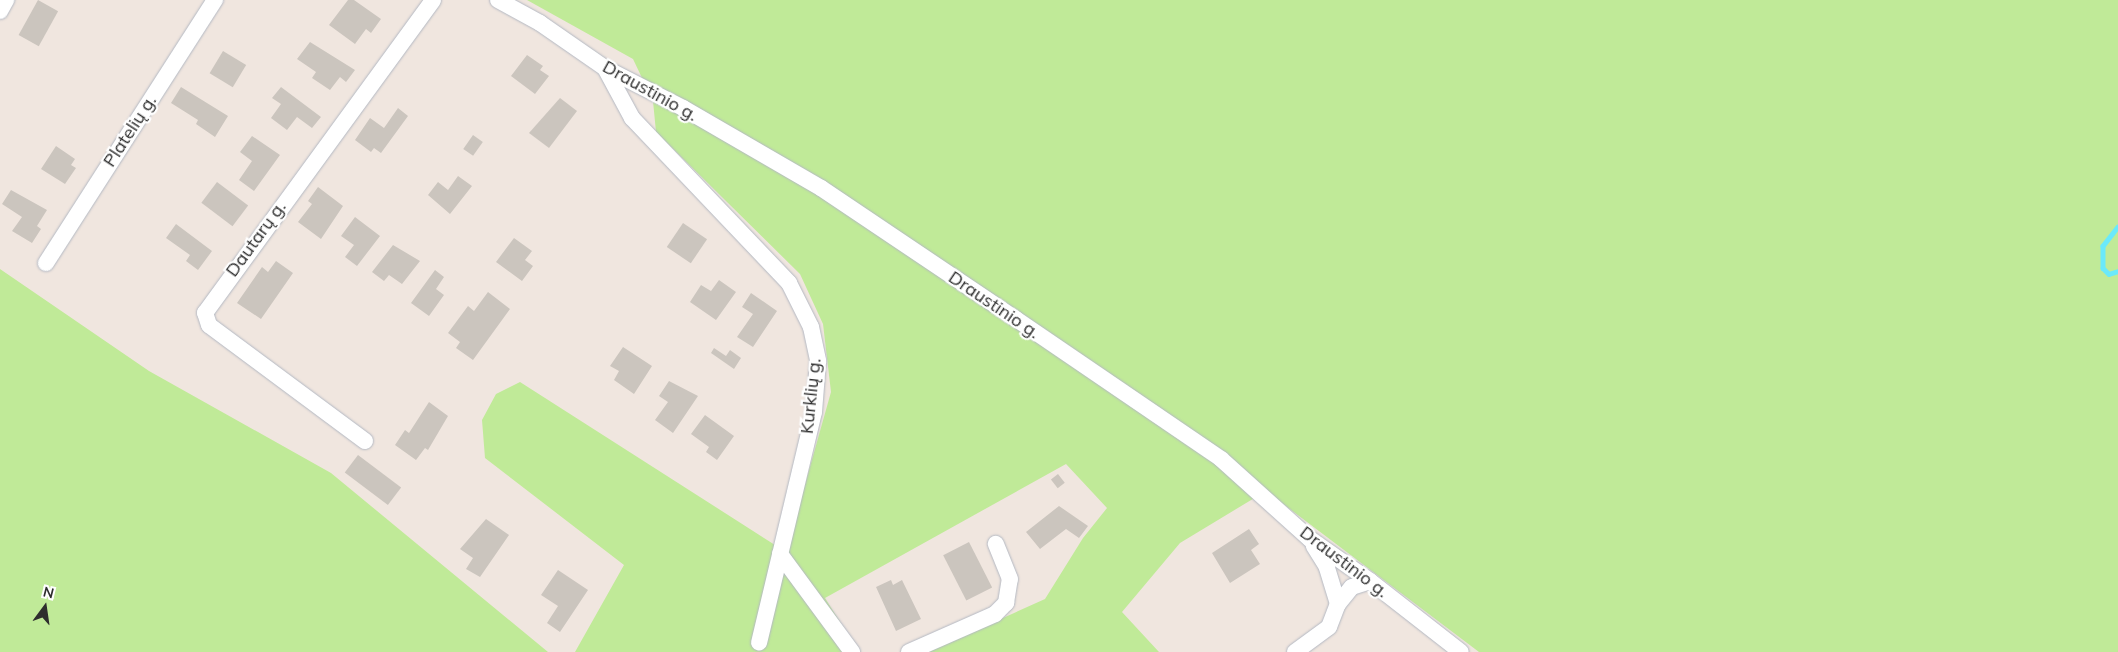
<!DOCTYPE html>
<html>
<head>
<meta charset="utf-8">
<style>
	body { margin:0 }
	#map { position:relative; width:2118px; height:652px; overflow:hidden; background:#f0e6df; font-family:Mulish,sans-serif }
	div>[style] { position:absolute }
	.green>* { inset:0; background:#c0ea98 }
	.stream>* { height:4.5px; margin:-2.25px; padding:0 2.25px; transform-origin:2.25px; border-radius:2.25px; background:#6be9fa }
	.building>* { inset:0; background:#cbc5be; transform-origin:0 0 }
	.roads { filter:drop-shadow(0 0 1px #b3b8c2) drop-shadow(0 0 1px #b3b8c2) }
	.minor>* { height:16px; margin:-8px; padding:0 8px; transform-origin:8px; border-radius:8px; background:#fff }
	span { translate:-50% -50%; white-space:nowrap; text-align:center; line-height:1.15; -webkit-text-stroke:4.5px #fff; paint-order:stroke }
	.street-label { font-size:18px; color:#2e2e2e }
	.north { position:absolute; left:20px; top:582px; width:50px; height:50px; -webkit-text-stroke:4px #fff; paint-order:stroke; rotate:14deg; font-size:14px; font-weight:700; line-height:20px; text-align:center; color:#2e2e2e }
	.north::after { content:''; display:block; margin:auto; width:18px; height:22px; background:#2e2e2e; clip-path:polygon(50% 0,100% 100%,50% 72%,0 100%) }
</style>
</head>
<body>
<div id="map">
	<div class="green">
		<i style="clip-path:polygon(527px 0,2118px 0,2118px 652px,1479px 652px,1266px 491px,1180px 543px,1122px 612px,1159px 652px,927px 652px,1045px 599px,1083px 538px,1107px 508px,1066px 464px,825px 598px,859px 652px,575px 652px,624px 565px,485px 458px,482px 420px,496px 394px,520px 382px,786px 552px,831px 392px,823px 324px,800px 274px,656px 132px,653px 101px,633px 59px)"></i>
		<i style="clip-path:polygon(0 269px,149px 371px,331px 473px,548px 652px,0 652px)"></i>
	</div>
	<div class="stream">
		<i style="left:2118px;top:227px;width:24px;rotate:128deg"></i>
		<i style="left:2103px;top:246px;width:22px;rotate:90deg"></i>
		<i style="left:2103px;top:268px;width:8px;rotate:45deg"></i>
		<i style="left:2109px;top:274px;width:9px;rotate:-18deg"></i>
	</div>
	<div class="building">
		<i style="left:38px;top:0;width:23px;height:40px;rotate:29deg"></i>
		<i style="clip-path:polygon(348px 0,354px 0,381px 19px,371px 33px,366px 29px,355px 44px,329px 25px)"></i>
		<i style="clip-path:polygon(310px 42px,355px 70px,346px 82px,340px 77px,330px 90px,312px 78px,316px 72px,297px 59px)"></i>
		<i style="left:223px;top:51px;width:27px;height:26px;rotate:31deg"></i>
		<i style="clip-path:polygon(527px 55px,543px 66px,540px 70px,549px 76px,535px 94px,511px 76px)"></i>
		<i style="clip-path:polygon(181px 87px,228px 116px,215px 137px,196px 124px,198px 120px,171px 103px)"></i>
		<i style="clip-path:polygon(281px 87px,321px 117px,312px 128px,297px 117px,287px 130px,271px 118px,281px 104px,272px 98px)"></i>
		<i style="clip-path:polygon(560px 98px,577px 111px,549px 148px,529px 133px)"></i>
		<i style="clip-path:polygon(398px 108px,408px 116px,381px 153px,374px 148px,371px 152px,355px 140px,370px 118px,384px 128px)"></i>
		<i style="left:473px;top:135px;width:12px;height:17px;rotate:35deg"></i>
		<i style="clip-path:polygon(252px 136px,280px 155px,254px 191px,239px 180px,252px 161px,240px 152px)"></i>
		<i style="clip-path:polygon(56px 146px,75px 159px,71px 165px,76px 168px,65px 184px,41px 169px)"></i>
		<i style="clip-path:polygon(458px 176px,472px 186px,450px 214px,428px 195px,438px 182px,448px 190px)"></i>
		<i style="left:217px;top:182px;width:39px;height:26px;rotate:37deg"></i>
		<i style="clip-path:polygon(318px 187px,343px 206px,321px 239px,298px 222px,312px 204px,308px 201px)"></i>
		<i style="clip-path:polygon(11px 190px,47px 210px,37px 226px,41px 229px,32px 243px,12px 231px,22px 217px,2px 204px)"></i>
		<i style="clip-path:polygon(355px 217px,380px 236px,357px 266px,345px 257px,354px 245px,341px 236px)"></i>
		<i style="left:683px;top:223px;width:29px;height:29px;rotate:34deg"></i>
		<i style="clip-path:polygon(176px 224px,212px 251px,198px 270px,186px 261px,190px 255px,166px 238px)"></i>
		<i style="clip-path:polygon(514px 238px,532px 251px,525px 260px,533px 266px,522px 281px,496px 262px)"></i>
		<i style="clip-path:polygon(393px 245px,420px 261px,402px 284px,389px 275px,384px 281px,372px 272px)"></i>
		<i style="clip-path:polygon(276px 261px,293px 273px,261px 319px,237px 303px,262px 267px,268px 272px)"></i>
		<i style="clip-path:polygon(435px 270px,444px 277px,436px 289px,444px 295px,429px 316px,411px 303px)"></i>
		<i style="clip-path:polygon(719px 280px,736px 292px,716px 320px,690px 302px,701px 285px,711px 291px)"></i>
		<i style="clip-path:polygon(488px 292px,510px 309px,473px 360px,456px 348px,460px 342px,448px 333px,468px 306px,474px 311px)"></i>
		<i style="clip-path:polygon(751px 293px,777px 311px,753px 347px,737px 337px,753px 314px,742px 307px)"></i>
		<i style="clip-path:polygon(623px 347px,652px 366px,634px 394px,614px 380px,619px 371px,610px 366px)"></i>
		<i style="clip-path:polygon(714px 348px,726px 356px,730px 350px,741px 358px,734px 369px,711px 353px)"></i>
		<i style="clip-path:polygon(669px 381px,698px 396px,673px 433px,655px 420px,668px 402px,659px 396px)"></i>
		<i style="clip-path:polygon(429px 402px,448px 416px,428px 450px,425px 448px,416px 460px,395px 445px,405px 430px,409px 433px)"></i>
		<i style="clip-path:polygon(705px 415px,734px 436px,717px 460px,706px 452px,709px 447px,691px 434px)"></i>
		<i style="left:358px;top:455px;width:54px;height:22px;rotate:37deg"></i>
		<i style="left:1058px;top:474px;width:11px;height:9px;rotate:52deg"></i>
		<i style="clip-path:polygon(1059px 506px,1088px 526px,1079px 538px,1066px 529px,1040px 549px,1026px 532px)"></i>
		<i style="clip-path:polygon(486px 519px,509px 535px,480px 577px,466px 569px,473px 558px,460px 549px)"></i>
		<i style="clip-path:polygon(1249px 529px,1259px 544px,1251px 550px,1260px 564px,1230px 583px,1212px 553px)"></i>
		<i style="left:969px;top:542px;width:51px;height:29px;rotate:63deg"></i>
		<i style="clip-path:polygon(558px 570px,588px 590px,560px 632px,547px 623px,558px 606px,541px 595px)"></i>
		<i style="clip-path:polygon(891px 580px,893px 585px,902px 580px,921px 619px,896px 631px,876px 587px)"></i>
	</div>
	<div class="roads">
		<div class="minor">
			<i style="left:498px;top:0;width:48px;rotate:28.7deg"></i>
			<i style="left:540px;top:23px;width:79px;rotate:34.7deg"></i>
			<i style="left:605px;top:68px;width:88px;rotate:27.1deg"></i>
			<i style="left:683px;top:108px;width:160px;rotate:30.1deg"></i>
			<i style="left:821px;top:188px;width:235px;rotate:33.9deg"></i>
			<i style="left:1016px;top:319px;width:248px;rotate:34.3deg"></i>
			<i style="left:1221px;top:459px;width:120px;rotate:42deg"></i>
			<i style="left:1310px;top:539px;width:73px;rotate:35deg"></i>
			<i style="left:1370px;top:581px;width:115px;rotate:38deg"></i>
			<i style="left:0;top:11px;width:13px;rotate:-61deg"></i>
			<i style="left:605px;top:68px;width:57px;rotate:61.6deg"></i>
			<i style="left:632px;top:118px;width:228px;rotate:46.4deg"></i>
			<i style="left:789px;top:283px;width:49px;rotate:63.4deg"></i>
			<i style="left:811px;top:327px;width:35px;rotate:78deg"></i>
			<i style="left:818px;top:361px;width:51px;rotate:94.5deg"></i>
			<i style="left:814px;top:412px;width:237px;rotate:103.4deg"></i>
			<i style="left:46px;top:263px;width:313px;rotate:-57.3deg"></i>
			<i style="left:365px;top:441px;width:194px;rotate:-143.4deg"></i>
			<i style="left:209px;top:325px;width:13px;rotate:-108deg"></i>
			<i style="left:205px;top:313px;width:387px;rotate:-53.9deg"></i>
			<i style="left:780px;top:554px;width:122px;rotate:53.7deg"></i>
			<i style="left:1338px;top:604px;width:22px;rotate:-51deg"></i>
			<i style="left:1352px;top:587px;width:19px;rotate:-18deg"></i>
			<i style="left:909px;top:652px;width:94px;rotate:-23.8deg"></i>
			<i style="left:995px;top:614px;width:16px;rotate:-45deg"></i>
			<i style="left:1006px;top:603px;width:24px;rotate:-81deg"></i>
			<i style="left:1010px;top:579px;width:38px;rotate:-112deg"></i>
			<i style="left:1295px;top:652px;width:42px;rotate:-36.3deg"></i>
			<i style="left:1329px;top:627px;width:25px;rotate:-69deg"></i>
			<i style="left:1338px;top:604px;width:39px;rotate:-107deg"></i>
			<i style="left:1327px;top:567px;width:25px;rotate:-122deg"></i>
		</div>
	</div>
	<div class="street-label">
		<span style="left:650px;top:91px;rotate:29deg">Draustinio g.</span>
		<span style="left:130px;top:131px;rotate:-57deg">Platelių g.</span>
		<span style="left:256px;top:239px;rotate:-54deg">Dautarų g.</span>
		<span style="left:994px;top:305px;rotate:34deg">Draustinio g.</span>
		<span style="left:811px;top:396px;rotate:-84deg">Kurklių g.</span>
		<span style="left:1344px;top:562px;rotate:37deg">Draustinio g.</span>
	</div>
	<div class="north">N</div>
</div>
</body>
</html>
